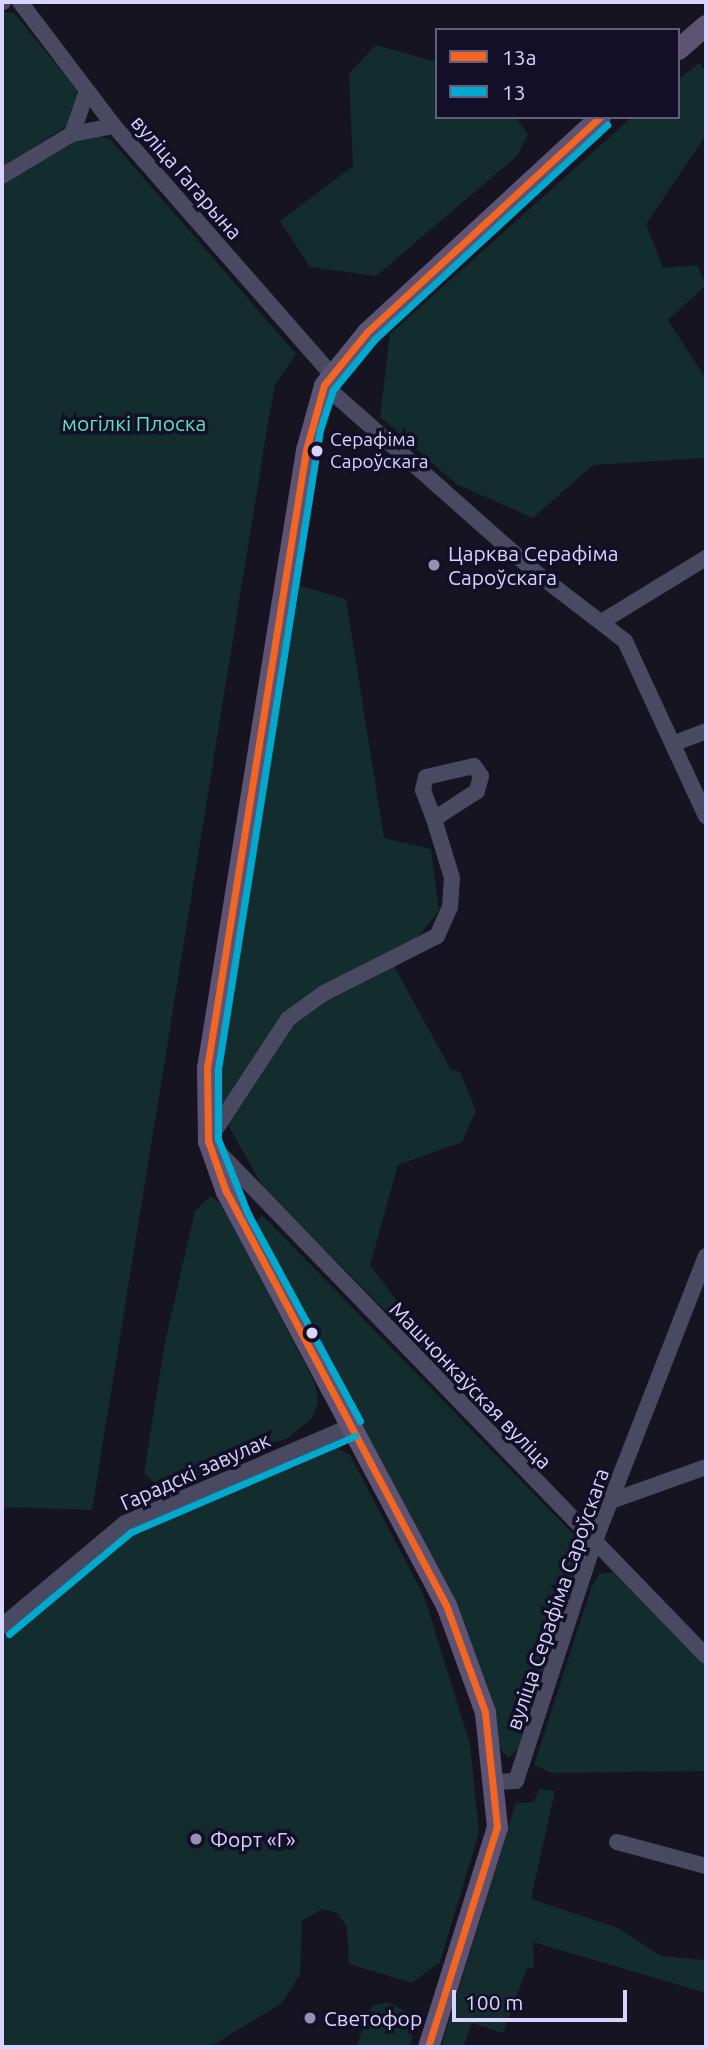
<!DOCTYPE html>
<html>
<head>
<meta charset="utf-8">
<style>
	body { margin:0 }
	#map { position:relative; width:708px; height:2049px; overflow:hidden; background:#161421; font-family:Ubuntu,sans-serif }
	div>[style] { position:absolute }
	.green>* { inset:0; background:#132c2d }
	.minor>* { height:16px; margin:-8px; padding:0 8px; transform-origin:8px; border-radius:8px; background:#4a4962 }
	.major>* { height:21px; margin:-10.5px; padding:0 10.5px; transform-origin:10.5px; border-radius:10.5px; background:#5e5373 }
	.bus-1>* { height:7px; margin:-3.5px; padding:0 3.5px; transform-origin:3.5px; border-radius:3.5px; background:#f26522 }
	.bus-2>* { height:7px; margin:-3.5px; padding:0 3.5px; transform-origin:3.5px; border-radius:3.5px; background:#00a9ce }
	.dots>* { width:19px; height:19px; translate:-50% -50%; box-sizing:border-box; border:4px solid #130f26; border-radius:50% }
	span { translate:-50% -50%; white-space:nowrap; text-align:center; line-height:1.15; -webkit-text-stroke:7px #130f26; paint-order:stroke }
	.bus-label { font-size:19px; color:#d9d4ff }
	.left { translate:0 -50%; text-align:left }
	.street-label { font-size:21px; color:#d9d4ff }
	.park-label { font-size:21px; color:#5fe0c0 }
	.poi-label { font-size:21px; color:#d9d4ff }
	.frame { position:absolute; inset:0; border:4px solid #d9d4ff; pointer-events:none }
	.legend { position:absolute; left:435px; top:28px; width:245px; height:91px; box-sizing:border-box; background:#130f26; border:2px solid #625e7d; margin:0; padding:9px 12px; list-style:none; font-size:21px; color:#d9d4ff }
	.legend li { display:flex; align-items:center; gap:14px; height:35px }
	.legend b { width:35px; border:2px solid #625e7d }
	.scale { position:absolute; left:452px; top:1990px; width:175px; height:32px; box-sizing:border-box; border:4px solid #d9d4ff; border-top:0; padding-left:9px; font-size:21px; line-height:24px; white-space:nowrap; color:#d9d4ff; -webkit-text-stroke:5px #130f26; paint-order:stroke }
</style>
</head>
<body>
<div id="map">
	<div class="green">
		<i style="clip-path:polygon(2px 12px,14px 13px,77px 90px,78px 106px,70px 124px,2px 167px)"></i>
		<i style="clip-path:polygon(376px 45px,437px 62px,437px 117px,515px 117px,528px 134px,517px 156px,376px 276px,310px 267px,280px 221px,353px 166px,349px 73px)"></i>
		<i style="clip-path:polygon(699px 63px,706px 71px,706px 135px,646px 224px,663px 268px,697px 265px,706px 285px,668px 320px,706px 379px,706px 458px,593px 465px,533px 518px,456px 484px,380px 417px,390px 334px,632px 117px,678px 117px,678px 80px)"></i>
		<i style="clip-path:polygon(96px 135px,110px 139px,296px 354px,275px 385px,268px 423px,92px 1510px,2px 1507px,2px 181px,70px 141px)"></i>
		<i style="clip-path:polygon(300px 586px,346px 599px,384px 838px,431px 849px,439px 911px,394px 966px,451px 1070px,460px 1072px,476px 1111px,462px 1142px,398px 1165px,370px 1265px,463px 1389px,263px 1187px,222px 1114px,221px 1057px)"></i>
		<i style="clip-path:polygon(210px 1196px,221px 1203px,315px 1383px,318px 1402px,312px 1418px,287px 1439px,253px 1447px,218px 1472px,163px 1491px,144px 1473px,165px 1342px,195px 1211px)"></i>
		<i style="clip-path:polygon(262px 1215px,576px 1537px,581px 1564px,519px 1748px,509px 1758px,498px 1747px,481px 1676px,324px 1365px,320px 1341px,287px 1293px,254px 1224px)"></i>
		<i style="clip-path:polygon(327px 1444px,350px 1455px,424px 1596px,470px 1744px,479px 1833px,440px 1962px,412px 1983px,349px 1964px,347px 1927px,337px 1913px,322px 1909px,302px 1921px,300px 1974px,282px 2003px,210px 2047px,2px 2047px,2px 1638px,133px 1528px)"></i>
		<i style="clip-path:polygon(613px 1572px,706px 1665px,706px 1771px,552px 1773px,534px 1765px,591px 1588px,599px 1574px)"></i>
		<i style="clip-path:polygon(539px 1789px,555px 1791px,531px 1899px,618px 1928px,661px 1956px,706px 1960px,706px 1993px,533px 1942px,534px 1968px,527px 1968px,503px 2033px,472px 2023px,463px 2047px,441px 2047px,516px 1803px,534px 1802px)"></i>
		<i style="clip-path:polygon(388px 2002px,414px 2016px,411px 2047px,356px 2047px,372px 2006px)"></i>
	</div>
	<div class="minor">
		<i style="left:2px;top:2px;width:1px"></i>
		<i style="left:20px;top:2px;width:156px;rotate:52.8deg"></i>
		<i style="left:114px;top:126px;width:330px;rotate:48.8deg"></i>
		<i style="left:72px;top:134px;width:46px;rotate:-70.8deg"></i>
		<i style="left:2px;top:176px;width:82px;rotate:-31deg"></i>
		<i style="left:72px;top:134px;width:43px;rotate:-10.8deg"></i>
		<i style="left:324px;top:385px;width:287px;rotate:41.5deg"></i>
		<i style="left:539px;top:575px;width:108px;rotate:37.5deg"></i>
		<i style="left:625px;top:641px;width:193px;rotate:65.2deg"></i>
		<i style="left:603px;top:621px;width:121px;rotate:-31.5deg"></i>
		<i style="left:675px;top:743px;width:33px;rotate:-21deg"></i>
		<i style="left:434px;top:819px;width:31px;rotate:-111deg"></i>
		<i style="left:423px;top:790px;width:13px;rotate:-77deg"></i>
		<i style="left:426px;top:777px;width:49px;rotate:-12.9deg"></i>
		<i style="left:474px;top:766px;width:12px;rotate:55deg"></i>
		<i style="left:481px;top:776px;width:16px;rotate:105deg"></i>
		<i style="left:477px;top:791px;width:51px;rotate:146.9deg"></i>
		<i style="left:434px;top:819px;width:62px;rotate:73deg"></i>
		<i style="left:452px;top:878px;width:29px;rotate:94deg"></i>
		<i style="left:450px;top:907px;width:32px;rotate:114deg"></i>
		<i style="left:437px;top:936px;width:127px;rotate:153.2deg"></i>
		<i style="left:324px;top:993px;width:44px;rotate:144.2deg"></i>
		<i style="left:288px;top:1019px;width:146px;rotate:123.3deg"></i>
		<i style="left:208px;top:1141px;width:716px;rotate:45.96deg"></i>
		<i style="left:611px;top:1501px;width:101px;rotate:-19.7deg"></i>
		<i style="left:2px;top:1626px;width:160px;rotate:-39.9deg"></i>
		<i style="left:125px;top:1523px;width:246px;rotate:-23.2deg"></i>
		<i style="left:497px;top:1782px;width:19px;rotate:-3deg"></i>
		<i style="left:516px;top:1781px;width:250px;rotate:-71.9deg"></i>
		<i style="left:594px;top:1543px;width:308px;rotate:-68.7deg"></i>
		<i style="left:617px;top:1842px;width:92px;rotate:15.1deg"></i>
	</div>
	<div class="major">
		<i style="left:678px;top:49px;width:37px;rotate:-41deg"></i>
		<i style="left:428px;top:2047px;width:231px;rotate:-72.6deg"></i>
		<i style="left:497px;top:1827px;width:116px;rotate:-96deg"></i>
		<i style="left:485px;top:1712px;width:114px;rotate:-110deg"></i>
		<i style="left:446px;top:1605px;width:468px;rotate:-118deg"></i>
		<i style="left:226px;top:1192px;width:54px;rotate:-109.4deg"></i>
		<i style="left:208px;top:1141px;width:73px;rotate:-90.8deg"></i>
		<i style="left:207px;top:1068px;width:626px;rotate:-80.9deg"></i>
		<i style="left:306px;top:450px;width:67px;rotate:-74.5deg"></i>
		<i style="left:324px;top:385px;width:68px;rotate:-50.9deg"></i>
		<i style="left:367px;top:332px;width:317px;rotate:-42.7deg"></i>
	</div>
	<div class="bus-1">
		<i style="left:428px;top:2047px;width:231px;rotate:-72.6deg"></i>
		<i style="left:497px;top:1827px;width:116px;rotate:-96deg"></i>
		<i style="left:485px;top:1712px;width:114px;rotate:-110deg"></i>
		<i style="left:446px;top:1605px;width:468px;rotate:-118deg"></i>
		<i style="left:226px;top:1192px;width:54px;rotate:-109.4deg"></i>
		<i style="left:208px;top:1141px;width:73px;rotate:-90.8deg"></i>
		<i style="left:207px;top:1068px;width:626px;rotate:-80.9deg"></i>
		<i style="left:306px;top:450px;width:67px;rotate:-74.5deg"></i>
		<i style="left:324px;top:385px;width:68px;rotate:-50.9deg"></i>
		<i style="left:367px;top:332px;width:317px;rotate:-42.7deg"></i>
	</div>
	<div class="bus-2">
		<i style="left:360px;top:1421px;width:235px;rotate:-118.4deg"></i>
		<i style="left:248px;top:1214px;width:81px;rotate:-111.8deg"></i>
		<i style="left:218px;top:1139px;width:70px;rotate:-90deg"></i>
		<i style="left:218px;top:1069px;width:647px;rotate:-80.93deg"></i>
		<i style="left:320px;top:430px;width:42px;rotate:-72deg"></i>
		<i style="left:333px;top:390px;width:66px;rotate:-50.5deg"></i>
		<i style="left:375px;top:339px;width:316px;rotate:-42.7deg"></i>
		<i style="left:9px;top:1634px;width:159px;rotate:-39.9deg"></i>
		<i style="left:131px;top:1532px;width:244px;rotate:-23.2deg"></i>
	</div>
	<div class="dots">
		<i style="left:317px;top:451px;background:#d9d4ff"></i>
		<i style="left:434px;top:565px;background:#9591b1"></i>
		<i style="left:312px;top:1333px;background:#d9d4ff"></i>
		<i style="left:196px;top:1839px;background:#9591b1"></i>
		<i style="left:310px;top:2018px;background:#9591b1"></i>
	</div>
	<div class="bus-label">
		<span class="left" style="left:330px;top:451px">Серафіма<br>Сароўскага</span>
	</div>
	<div class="street-label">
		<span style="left:187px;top:177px;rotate:49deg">вуліца Гагарына</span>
		<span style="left:471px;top:1385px;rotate:46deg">Машчонкаўская вуліца</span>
		<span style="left:195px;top:1471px;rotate:-24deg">Гарадскі завулак</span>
		<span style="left:557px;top:1599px;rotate:-71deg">вуліца Серафіма Сароўскага</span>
	</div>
	<div class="park-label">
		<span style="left:134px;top:423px">могілкі Плоска</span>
	</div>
	<div class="poi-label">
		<span class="left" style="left:448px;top:565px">Царква Серафіма<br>Сароўскага</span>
		<span class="left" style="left:210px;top:1839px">Форт «Г»</span>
		<span class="left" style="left:324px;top:2018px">Светофор</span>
	</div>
	<div class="frame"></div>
	<ul class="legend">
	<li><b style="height:9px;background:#f26522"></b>13а</li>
	<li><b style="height:9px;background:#00a9ce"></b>13</li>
	</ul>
	<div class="scale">100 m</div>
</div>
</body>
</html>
